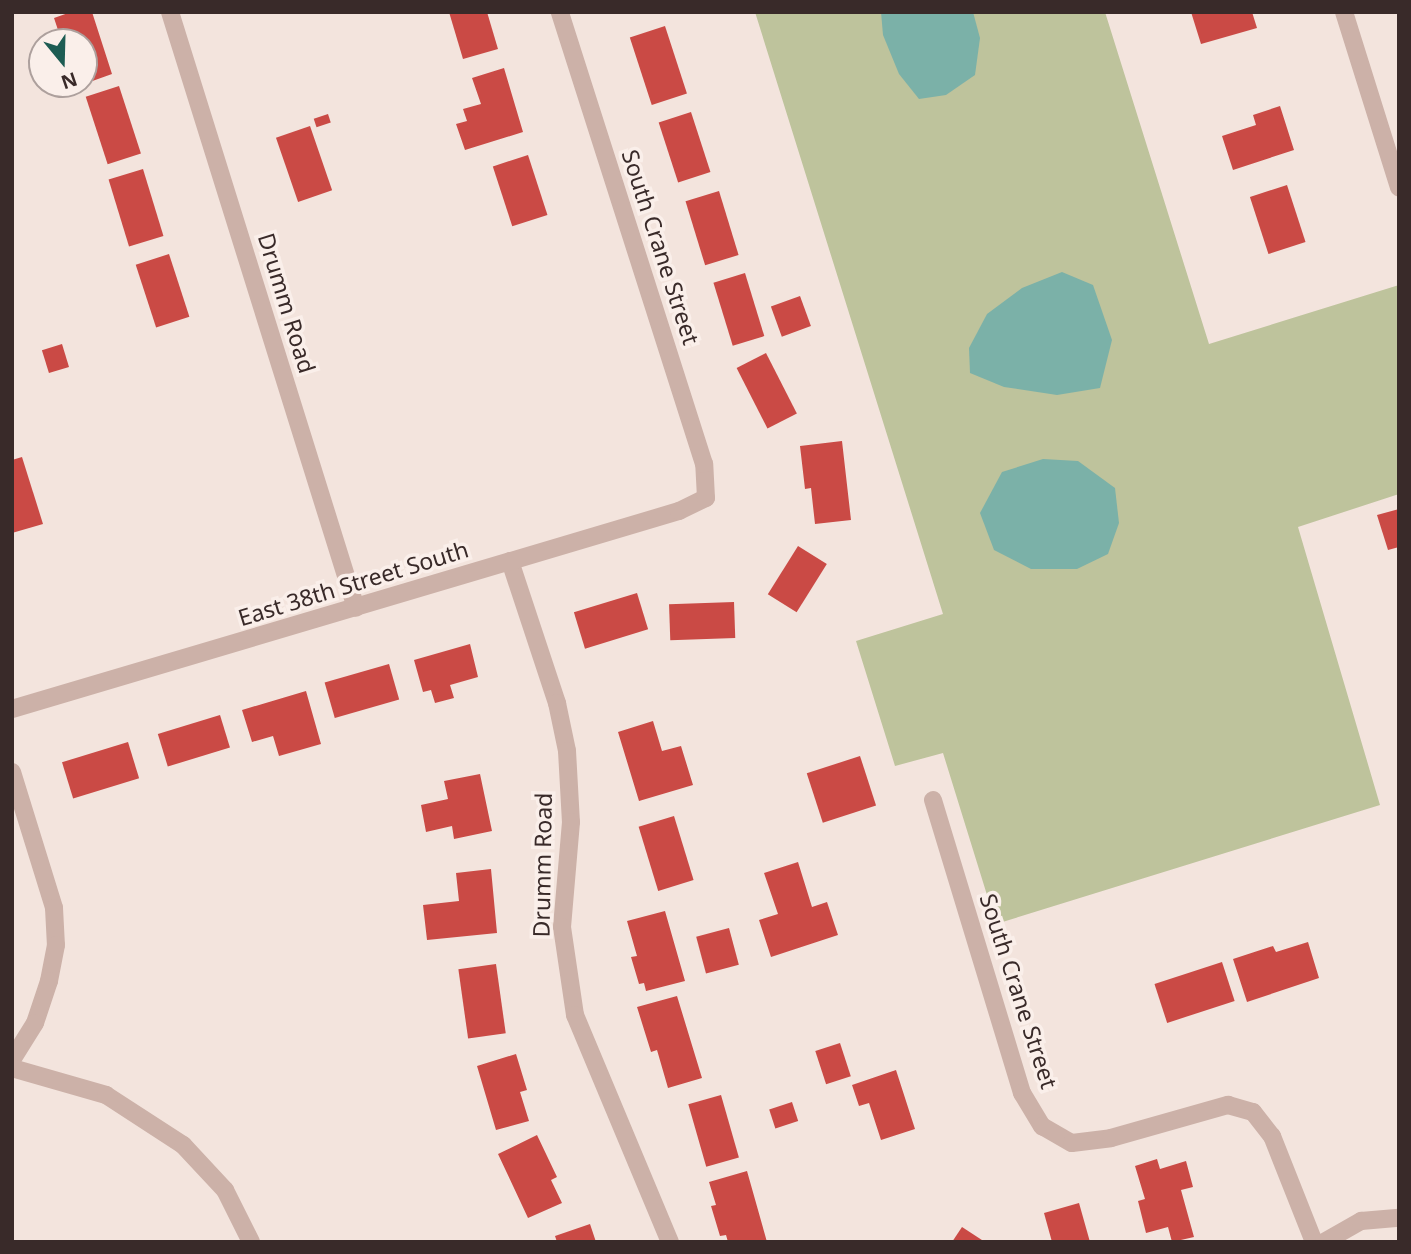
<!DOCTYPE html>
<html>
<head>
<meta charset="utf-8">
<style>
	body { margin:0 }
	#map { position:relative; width:1411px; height:1254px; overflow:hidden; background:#f3e4dd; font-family:"Noto Sans",sans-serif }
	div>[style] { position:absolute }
	.green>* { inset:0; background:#bec39c }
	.water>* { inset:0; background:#7bb1a8 }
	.building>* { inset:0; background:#ca4a45; transform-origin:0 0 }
	.minor>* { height:18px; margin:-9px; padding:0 9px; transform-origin:9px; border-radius:9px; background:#ccb1a8 }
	span { translate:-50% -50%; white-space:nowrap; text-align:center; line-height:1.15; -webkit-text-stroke:7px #faefea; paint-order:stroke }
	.street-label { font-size:23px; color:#392a29 }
	.frame { position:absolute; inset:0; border:14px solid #392a29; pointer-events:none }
	.north { position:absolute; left:28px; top:28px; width:70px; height:70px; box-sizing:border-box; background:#faefea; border:2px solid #ada09d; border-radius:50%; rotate:161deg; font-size:19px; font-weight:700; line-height:28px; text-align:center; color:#392a29 }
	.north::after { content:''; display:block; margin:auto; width:24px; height:32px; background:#1d5c53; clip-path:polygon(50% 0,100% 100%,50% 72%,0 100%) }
</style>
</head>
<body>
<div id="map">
	<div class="green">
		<i style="clip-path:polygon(755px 12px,1105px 12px,1209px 344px,1399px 285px,1399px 494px,1298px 527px,1380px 805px,996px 924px,943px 753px,895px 766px,856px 641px,943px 614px)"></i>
	</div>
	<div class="water">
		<i style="clip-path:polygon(881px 12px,973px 12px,980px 38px,975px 75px,946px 95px,919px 99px,899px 74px,883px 35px)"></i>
		<i style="clip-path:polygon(1062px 272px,1093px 285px,1112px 340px,1100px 388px,1057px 395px,1004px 387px,970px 373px,969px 348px,987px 314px,1022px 288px)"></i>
		<i style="clip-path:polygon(1043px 459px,1078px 461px,1115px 488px,1119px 523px,1108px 554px,1077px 569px,1031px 569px,994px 550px,980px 513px,1002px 472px)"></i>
	</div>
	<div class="building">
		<i style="clip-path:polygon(71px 12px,92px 12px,112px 74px,84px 84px,84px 42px,62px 42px,54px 18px)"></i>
		<i style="clip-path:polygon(449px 12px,487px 12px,498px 49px,463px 59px)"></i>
		<i style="clip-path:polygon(1191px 12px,1252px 12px,1257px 28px,1201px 44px)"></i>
		<i style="left:665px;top:26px;width:71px;height:37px;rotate:72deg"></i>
		<i style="clip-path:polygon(504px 68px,523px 132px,465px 150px,456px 124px,467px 121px,463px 109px,481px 104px,472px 78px)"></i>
		<i style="left:119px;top:86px;width:71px;height:35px;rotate:72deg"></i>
		<i style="clip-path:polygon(1280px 106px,1294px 150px,1233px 170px,1222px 136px,1256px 125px,1253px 115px)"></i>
		<i style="left:691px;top:112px;width:63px;height:34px;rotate:72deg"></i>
		<i style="left:328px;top:114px;width:9px;height:15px;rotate:72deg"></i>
		<i style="left:310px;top:126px;width:68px;height:36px;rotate:71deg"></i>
		<i style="left:528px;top:155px;width:63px;height:37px;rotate:72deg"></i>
		<i style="left:143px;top:169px;width:70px;height:36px;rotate:73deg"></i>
		<i style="left:1287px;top:185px;width:60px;height:39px;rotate:72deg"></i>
		<i style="left:719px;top:191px;width:67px;height:35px;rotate:73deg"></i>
		<i style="left:169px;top:254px;width:66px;height:35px;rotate:72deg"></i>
		<i style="left:745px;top:273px;width:66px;height:33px;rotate:73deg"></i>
		<i style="left:800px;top:296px;width:32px;height:31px;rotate:70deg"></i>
		<i style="left:62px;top:344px;width:24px;height:21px;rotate:73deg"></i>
		<i style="left:766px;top:353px;width:68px;height:33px;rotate:63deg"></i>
		<i style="clip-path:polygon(842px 441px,851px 520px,815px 524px,811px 488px,805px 489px,800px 446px)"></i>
		<i style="clip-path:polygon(22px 457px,43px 524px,12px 533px,12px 460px)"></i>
		<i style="clip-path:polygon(1399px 509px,1399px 547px,1388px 550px,1377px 515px)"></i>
		<i style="left:798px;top:546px;width:34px;height:57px;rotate:32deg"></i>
		<i style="left:637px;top:593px;width:38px;height:66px;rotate:73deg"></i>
		<i style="left:734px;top:602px;width:36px;height:65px;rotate:88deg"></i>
		<i style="clip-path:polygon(470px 644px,478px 677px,450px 685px,454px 698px,435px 703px,431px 690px,423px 692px,414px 660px)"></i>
		<i style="left:389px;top:664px;width:37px;height:67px;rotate:74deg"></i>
		<i style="clip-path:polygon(306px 691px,321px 744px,279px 756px,273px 736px,252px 742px,242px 710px)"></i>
		<i style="left:220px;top:715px;width:34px;height:65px;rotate:73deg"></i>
		<i style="clip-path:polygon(653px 721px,662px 751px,681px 746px,693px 785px,639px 801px,618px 732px)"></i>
		<i style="left:128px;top:742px;width:38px;height:69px;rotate:73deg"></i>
		<i style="left:860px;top:756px;width:52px;height:56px;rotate:72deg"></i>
		<i style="clip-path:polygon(480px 774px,492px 831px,454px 839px,452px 826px,426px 832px,421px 805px,448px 799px,444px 781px)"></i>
		<i style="left:674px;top:816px;width:67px;height:37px;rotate:73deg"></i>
		<i style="clip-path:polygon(798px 862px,812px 907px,827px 902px,838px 935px,771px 957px,759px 920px,778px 914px,764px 873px)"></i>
		<i style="clip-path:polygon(491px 869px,497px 933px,427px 940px,423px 905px,459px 901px,456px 873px)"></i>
		<i style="clip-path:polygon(665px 911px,685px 981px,646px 991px,644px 983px,639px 984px,631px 957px,637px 956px,627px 921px)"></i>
		<i style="left:729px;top:928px;width:38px;height:34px;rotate:75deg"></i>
		<i style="clip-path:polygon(1308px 942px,1319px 978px,1247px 1002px,1233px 959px,1273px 946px,1276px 952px)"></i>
		<i style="left:1222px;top:962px;width:41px;height:71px;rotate:72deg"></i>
		<i style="left:496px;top:964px;width:70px;height:38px;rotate:82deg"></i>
		<i style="clip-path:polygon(677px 996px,702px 1078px,668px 1088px,657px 1050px,651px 1052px,637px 1007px)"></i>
		<i style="left:840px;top:1043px;width:35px;height:26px;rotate:72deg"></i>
		<i style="clip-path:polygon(516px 1054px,527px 1090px,520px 1092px,529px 1121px,496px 1130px,477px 1066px)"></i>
		<i style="clip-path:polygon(896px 1070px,915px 1129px,881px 1140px,869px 1103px,859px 1106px,852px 1085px)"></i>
		<i style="left:721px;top:1095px;width:65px;height:34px;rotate:74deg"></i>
		<i style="left:792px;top:1102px;width:20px;height:24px;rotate:72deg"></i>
		<i style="clip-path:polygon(537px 1135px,557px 1177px,551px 1180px,562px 1203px,528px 1218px,498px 1154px)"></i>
		<i style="clip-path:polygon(1157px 1159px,1160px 1169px,1186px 1161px,1193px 1187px,1181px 1190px,1194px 1237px,1172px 1242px,1168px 1227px,1146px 1233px,1138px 1201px,1145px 1199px,1135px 1166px)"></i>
		<i style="clip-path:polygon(747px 1171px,767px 1242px,728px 1242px,726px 1235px,720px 1236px,711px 1206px,716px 1205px,709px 1182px)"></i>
		<i style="clip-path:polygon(1079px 1203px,1090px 1242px,1052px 1242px,1044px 1213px)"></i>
		<i style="clip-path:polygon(590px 1224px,596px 1242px,557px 1242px,555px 1236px)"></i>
		<i style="clip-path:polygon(962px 1227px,985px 1242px,952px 1242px)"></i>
	</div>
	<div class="minor">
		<i style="left:170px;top:12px;width:624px;rotate:72.67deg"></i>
		<i style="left:1344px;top:12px;width:184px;rotate:72.6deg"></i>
		<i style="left:510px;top:561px;width:150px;rotate:71.7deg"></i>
		<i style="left:557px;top:703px;width:49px;rotate:78.2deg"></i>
		<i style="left:567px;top:751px;width:71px;rotate:86.8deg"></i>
		<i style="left:571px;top:822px;width:105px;rotate:94.9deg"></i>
		<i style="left:562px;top:927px;width:89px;rotate:81.6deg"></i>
		<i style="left:575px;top:1015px;width:246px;rotate:67.3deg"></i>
		<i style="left:12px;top:709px;width:696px;rotate:-16.53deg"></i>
		<i style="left:679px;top:511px;width:30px;rotate:-26deg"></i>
		<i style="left:706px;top:498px;width:34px;rotate:-93deg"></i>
		<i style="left:704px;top:464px;width:474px;rotate:-107.7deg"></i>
		<i style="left:12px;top:772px;width:142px;rotate:72.8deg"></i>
		<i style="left:54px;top:908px;width:37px;rotate:87deg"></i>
		<i style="left:56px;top:945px;width:37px;rotate:101deg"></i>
		<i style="left:49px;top:981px;width:44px;rotate:108.4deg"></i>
		<i style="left:35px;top:1023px;width:44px;rotate:121.9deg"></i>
		<i style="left:933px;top:800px;width:306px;rotate:73.1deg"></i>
		<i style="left:1022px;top:1093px;width:39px;rotate:59deg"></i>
		<i style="left:1042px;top:1126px;width:34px;rotate:30deg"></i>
		<i style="left:1072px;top:1143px;width:39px;rotate:-7deg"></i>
		<i style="left:1111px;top:1138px;width:122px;rotate:-15.8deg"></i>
		<i style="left:1228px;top:1105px;width:26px;rotate:16deg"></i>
		<i style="left:1253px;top:1112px;width:31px;rotate:52deg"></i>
		<i style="left:1272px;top:1136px;width:114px;rotate:68.4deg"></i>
		<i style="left:12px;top:1068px;width:98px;rotate:16deg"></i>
		<i style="left:106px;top:1095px;width:92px;rotate:33deg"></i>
		<i style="left:183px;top:1145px;width:62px;rotate:47deg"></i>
		<i style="left:225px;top:1190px;width:58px;rotate:63.4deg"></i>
		<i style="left:1324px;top:1242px;width:43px;rotate:-29.6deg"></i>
		<i style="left:1361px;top:1221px;width:38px;rotate:-5deg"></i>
	</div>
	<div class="street-label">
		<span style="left:661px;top:247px;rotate:72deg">South Crane Street</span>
		<span style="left:287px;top:303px;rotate:73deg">Drumm Road</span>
		<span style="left:353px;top:583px;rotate:-17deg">East 38th Street South</span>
		<span style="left:542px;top:865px;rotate:-89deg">Drumm Road</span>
		<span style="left:1019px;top:991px;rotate:72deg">South Crane Street</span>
	</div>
	<div class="frame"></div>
	<div class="north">N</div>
</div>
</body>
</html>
